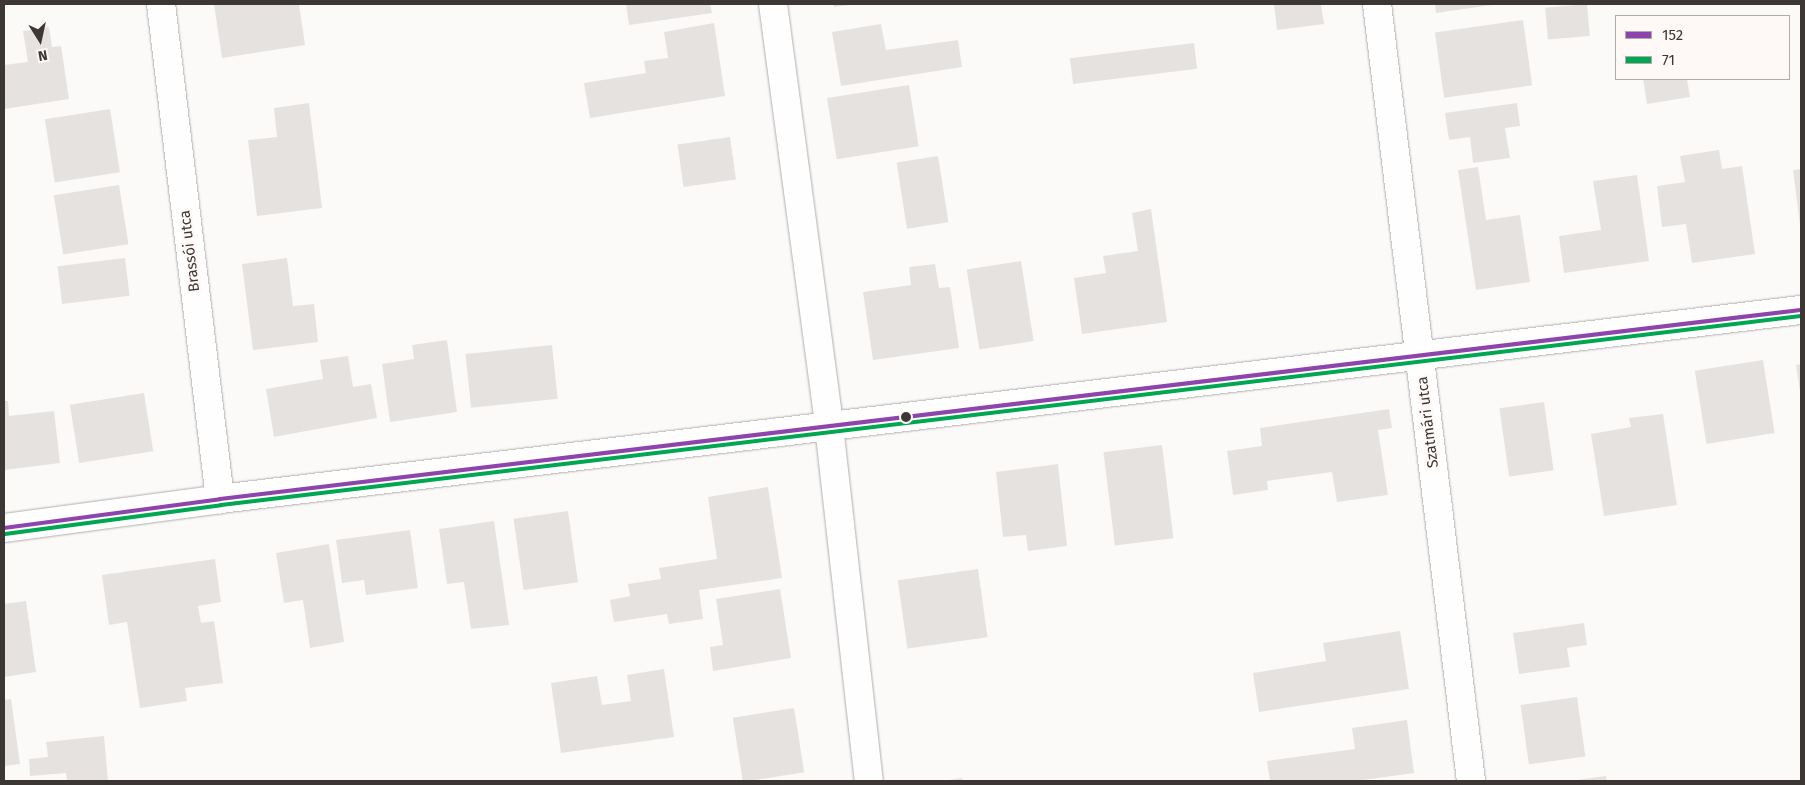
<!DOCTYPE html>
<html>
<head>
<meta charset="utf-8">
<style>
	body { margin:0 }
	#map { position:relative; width:1805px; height:785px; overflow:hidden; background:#fcfaf8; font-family:"Fira Sans",sans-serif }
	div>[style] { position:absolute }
	.building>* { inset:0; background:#e6e2e0; transform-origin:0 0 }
	.roads { filter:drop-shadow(0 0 1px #b0aeac) drop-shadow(0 0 1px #b0aeac) }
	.minor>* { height:28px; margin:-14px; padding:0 14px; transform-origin:14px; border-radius:14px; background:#fffefe }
	.tertiary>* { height:28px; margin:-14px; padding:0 14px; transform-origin:14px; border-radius:14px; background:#fffefe }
	.bus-1>* { height:4px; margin:-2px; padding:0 2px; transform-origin:2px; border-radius:2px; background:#8e44ad }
	.bus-2>* { height:4px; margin:-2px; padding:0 2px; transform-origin:2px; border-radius:2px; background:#00a651 }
	.dots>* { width:14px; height:14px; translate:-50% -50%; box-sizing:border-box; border:2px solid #fef9f6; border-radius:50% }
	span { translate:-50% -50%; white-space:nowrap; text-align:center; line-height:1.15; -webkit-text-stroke:5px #fef9f6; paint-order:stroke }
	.street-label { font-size:15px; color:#3c3734 }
	.frame { position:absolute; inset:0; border:5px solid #3c3734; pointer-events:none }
	.legend { position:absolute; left:1615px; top:15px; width:175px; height:65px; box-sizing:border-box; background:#fef9f6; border:1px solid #b0aba8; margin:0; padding:6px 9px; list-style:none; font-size:15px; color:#3c3734 }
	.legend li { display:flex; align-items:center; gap:10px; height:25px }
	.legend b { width:25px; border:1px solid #b0aba8 }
	.north { position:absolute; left:15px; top:15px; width:50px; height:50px; -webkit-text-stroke:4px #fef9f6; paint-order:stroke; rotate:170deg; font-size:14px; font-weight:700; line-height:20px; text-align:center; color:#3c3734 }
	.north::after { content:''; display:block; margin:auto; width:18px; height:22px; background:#3c3734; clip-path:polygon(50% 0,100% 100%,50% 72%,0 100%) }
</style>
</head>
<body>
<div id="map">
	<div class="building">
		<i style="clip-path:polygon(214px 4px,299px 4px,305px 45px,222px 58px)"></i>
		<i style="clip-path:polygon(626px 4px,710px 4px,712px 13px,629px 25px)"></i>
		<i style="clip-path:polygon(833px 4px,849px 4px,849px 5px,834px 7px)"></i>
		<i style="clip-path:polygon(1274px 4px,1321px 4px,1324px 24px,1277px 30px)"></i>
		<i style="clip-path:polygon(1435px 4px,1492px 4px,1492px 5px,1436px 13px)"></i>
		<i style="left:1587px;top:4px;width:32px;height:42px;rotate:85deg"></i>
		<i style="left:1523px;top:20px;width:66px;height:89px;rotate:82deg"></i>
		<i style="clip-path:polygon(714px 23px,725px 96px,590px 118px,584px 83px,646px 73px,644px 61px,668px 58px,664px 32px)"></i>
		<i style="clip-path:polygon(881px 24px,886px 50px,958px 40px,962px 67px,841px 86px,832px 32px)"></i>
		<i style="clip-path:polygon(49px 27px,52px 47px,61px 46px,69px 99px,4px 109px,4px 65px,28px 62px,23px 31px)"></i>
		<i style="left:1194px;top:43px;width:26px;height:125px;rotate:83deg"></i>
		<i style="clip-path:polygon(1643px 79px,1687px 79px,1690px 97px,1647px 104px)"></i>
		<i style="left:909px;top:85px;width:62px;height:83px;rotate:81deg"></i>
		<i style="clip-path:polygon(309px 103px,322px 208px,257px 216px,248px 140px,277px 137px,274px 108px)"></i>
		<i style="clip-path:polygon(1517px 103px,1520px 126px,1505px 128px,1510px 158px,1473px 163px,1470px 137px,1449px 140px,1445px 113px)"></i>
		<i style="left:110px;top:109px;width:64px;height:66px;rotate:81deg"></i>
		<i style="left:730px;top:137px;width:43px;height:53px;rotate:82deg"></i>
		<i style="clip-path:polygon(1719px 150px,1722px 169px,1742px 166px,1755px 254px,1692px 263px,1686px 224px,1662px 227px,1657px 186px,1685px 182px,1680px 156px)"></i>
		<i style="left:938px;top:156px;width:67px;height:42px;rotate:81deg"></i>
		<i style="clip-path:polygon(1478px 167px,1486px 220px,1520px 215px,1530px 282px,1476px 290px,1458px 170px)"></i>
		<i style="clip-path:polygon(1801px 169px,1801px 225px,1800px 225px,1793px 170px)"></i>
		<i style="clip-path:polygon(1637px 175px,1649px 261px,1564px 273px,1559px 236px,1601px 230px,1593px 181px)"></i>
		<i style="left:119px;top:185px;width:60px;height:66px;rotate:81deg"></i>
		<i style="clip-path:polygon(1151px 209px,1167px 322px,1082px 334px,1074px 278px,1106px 273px,1103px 256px,1138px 251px,1132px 213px)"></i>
		<i style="left:125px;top:258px;width:38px;height:68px;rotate:83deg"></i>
		<i style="clip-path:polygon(287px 258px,293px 306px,314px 304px,318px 342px,253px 350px,242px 264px)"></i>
		<i style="left:1021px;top:261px;width:81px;height:55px;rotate:81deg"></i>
		<i style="clip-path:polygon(935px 264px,939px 288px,950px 287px,959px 348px,873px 360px,863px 292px,911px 285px,909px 267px)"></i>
		<i style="clip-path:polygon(447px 340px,457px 412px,390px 422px,382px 364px,414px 359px,412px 345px)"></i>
		<i style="left:552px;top:345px;width:54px;height:87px;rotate:84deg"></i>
		<i style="clip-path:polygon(348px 356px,353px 387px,371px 384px,377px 418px,274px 437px,266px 389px,323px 379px,320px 360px)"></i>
		<i style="left:1763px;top:360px;width:74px;height:69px;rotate:81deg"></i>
		<i style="clip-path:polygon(1801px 364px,1801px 392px,1800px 392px,1796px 365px)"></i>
		<i style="left:144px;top:393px;width:59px;height:75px;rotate:81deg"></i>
		<i style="clip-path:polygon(4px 401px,8px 401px,9px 416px,54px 411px,60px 463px,4px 470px)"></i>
		<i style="left:1544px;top:402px;width:69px;height:45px;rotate:82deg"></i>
		<i style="clip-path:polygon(1389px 409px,1392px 428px,1378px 430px,1388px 495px,1337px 502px,1332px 472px,1267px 481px,1268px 490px,1233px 495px,1227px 451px,1262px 446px,1260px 428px)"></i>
		<i style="clip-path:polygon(1663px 414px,1677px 505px,1604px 516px,1591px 434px,1631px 427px,1629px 418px)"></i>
		<i style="left:1162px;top:445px;width:94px;height:59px;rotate:83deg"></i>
		<i style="clip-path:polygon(1058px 464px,1067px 546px,1028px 551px,1026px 535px,1003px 537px,996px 472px)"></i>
		<i style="clip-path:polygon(768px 487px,782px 578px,699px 590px,703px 619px,669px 624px,667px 614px,614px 622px,610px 600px,630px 596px,628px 584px,661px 579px,659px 568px,717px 559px,708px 497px)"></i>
		<i style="left:568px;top:511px;width:72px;height:55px;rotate:82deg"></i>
		<i style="clip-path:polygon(494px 521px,509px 625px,471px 629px,464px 582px,447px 584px,439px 529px)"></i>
		<i style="clip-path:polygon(410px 530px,418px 588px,366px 595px,364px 580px,342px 583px,336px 540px)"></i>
		<i style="clip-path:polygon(329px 544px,344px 642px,310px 648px,303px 600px,284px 603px,276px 553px)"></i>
		<i style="clip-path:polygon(215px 559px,221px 602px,198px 606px,201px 623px,214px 621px,223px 683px,185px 688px,187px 701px,140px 708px,127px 622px,109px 625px,102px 575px)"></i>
		<i style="left:978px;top:569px;width:69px;height:81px;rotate:82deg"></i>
		<i style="clip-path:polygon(780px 589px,791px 658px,713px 671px,710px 647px,723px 645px,716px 599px)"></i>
		<i style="clip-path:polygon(26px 601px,36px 672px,4px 677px,4px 604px)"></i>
		<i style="clip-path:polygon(1584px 623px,1587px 645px,1567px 648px,1570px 667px,1519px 674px,1513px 633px)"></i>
		<i style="clip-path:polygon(1400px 631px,1409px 689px,1259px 712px,1253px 673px,1326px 661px,1323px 643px)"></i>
		<i style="clip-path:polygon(664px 669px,674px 737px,561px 753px,551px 683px,597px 676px,602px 705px,631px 701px,627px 675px)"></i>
		<i style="left:1577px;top:697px;width:60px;height:57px;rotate:82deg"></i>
		<i style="clip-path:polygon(11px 699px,20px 764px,4px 766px,4px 700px)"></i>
		<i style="left:794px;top:708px;width:65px;height:62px;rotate:81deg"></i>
		<i style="clip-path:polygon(1407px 720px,1414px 773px,1356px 781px,1270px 781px,1267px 761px,1355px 749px,1352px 728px)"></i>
		<i style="clip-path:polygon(104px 736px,108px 781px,67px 781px,66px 773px,30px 776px,29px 759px,48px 757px,46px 742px)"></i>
		<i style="clip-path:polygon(1606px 776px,1607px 781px,1577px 781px,1577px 780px)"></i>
		<i style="clip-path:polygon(962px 778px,963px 781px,949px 781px,949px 780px)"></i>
	</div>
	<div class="roads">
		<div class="minor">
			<i style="left:161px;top:4px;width:499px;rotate:83.2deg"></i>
			<i style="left:773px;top:4px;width:426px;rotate:82.4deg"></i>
			<i style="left:829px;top:426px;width:357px;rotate:83.6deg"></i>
			<i style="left:1377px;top:4px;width:783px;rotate:83.1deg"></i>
		</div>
		<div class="tertiary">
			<i style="left:4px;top:528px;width:218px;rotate:-7.6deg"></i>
			<i style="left:220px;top:499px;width:1592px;rotate:-6.82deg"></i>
		</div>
	</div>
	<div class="bus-1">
		<i style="left:4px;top:528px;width:218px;rotate:-7.6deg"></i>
		<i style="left:220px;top:499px;width:1592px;rotate:-6.82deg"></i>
	</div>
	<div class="bus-2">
		<i style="left:5px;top:534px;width:218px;rotate:-7.6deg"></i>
		<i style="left:221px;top:505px;width:1591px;rotate:-6.82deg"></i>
	</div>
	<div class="dots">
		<i style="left:906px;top:417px;background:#3c3734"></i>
	</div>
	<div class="street-label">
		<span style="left:190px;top:251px;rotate:-97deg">Brassói utca</span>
		<span style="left:1428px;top:422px;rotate:-97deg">Szatmári utca</span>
	</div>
	<div class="frame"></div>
	<ul class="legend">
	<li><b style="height:6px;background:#8e44ad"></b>152</li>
	<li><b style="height:6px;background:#00a651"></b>71</li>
	</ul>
	<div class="north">N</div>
</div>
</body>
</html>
